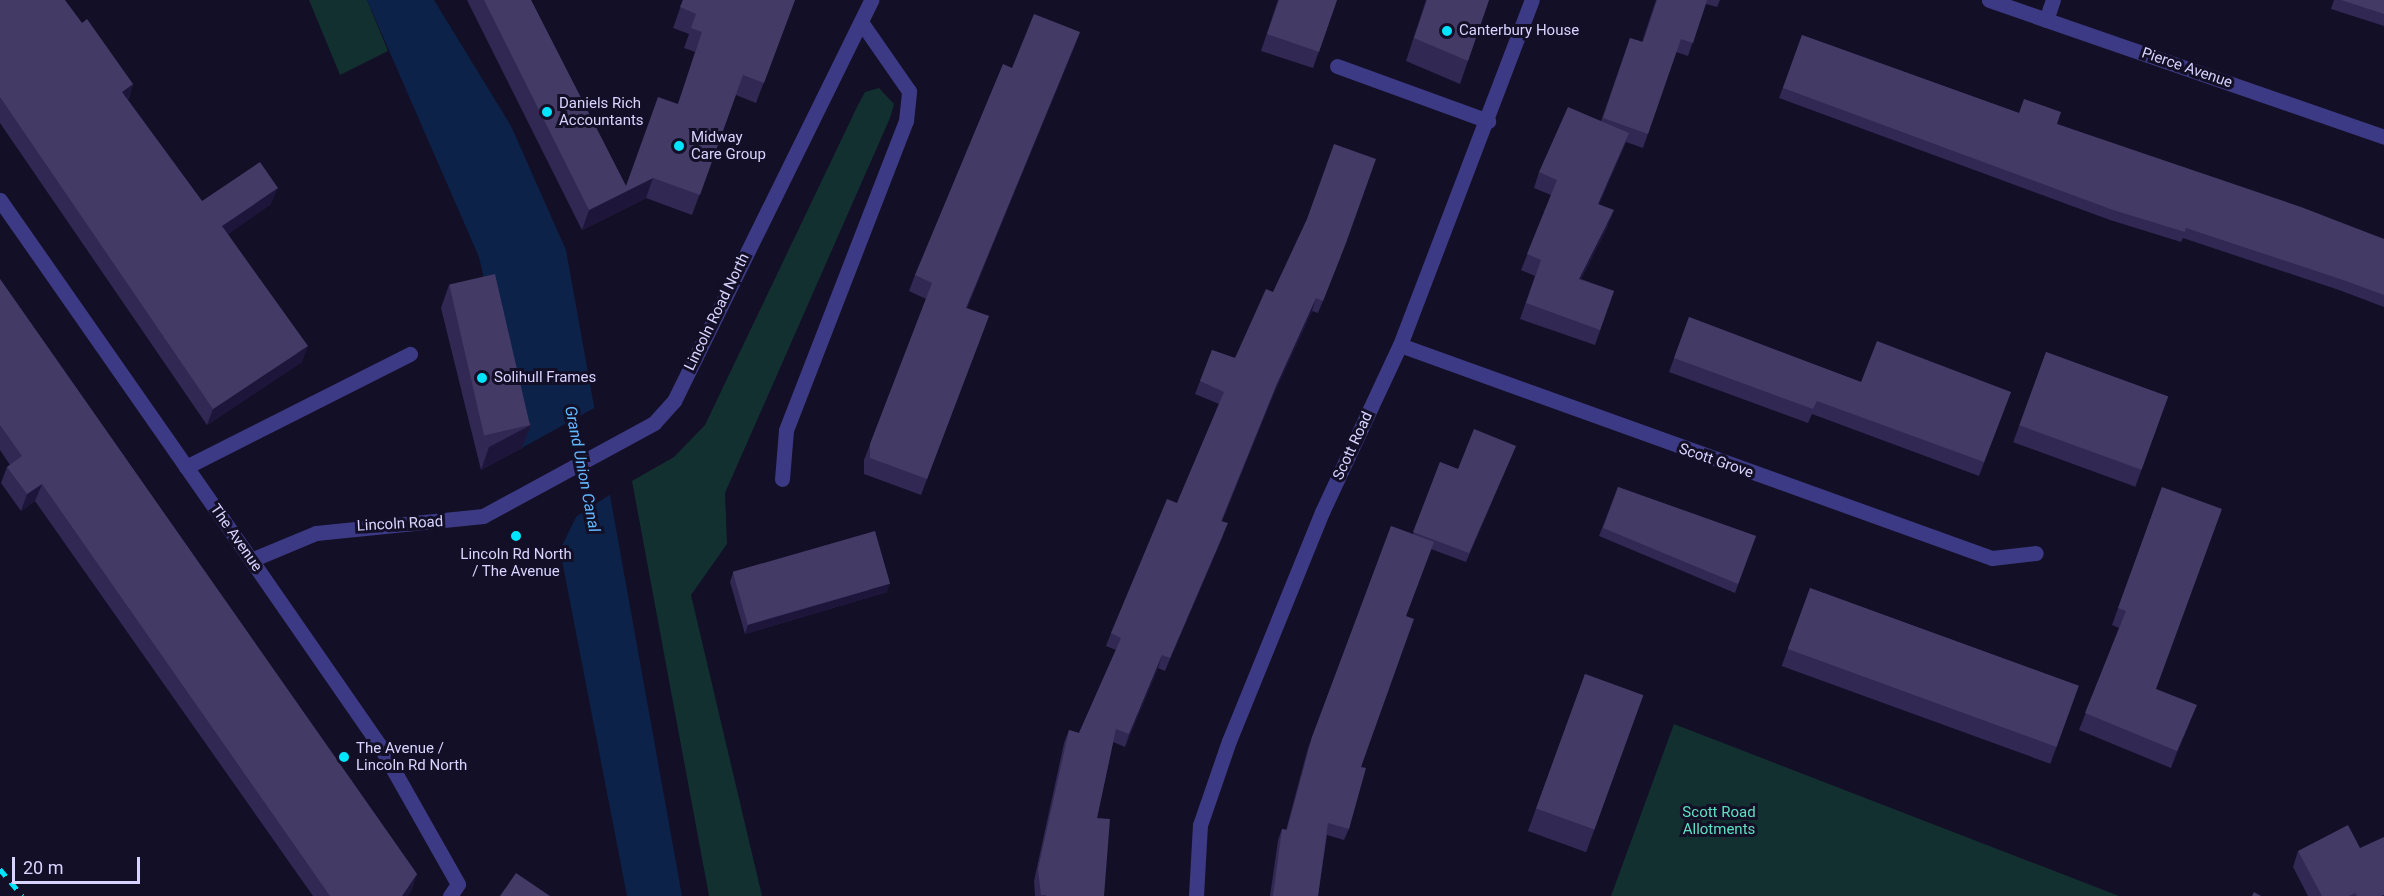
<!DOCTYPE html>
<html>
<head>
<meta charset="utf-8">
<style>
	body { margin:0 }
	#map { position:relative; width:2384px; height:896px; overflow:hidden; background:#130f26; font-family:Roboto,sans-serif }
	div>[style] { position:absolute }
	.green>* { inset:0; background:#12302f }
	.water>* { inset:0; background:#0c2248 }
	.pier>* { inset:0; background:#130f26 }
	.service>* { height:15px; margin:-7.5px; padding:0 7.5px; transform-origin:7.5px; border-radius:7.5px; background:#3d3a85 }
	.minor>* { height:15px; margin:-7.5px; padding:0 7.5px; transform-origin:7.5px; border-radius:7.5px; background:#3d3a85 }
	.tertiary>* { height:15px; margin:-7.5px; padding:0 7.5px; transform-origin:7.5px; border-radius:7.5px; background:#3d3a85 }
	.rail>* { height:4.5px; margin-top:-2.25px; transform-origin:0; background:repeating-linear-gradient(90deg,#00e5ff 0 9px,transparent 0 17px) }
	.wall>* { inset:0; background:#312854; transform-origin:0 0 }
	.shaded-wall>* { inset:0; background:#1d163a }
	.building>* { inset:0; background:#433a66; transform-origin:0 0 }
	.dots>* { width:16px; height:16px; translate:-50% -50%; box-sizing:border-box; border:3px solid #130f26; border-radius:50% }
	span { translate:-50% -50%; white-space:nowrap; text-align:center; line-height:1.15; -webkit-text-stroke:6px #130f26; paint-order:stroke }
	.poi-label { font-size:15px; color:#d9d4ff }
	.left { translate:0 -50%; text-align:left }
	.street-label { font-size:15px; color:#d9d4ff }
	.park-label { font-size:15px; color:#5fe0c0 }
	.water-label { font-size:16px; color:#62b6ff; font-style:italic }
	.scale { position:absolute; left:12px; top:857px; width:128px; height:27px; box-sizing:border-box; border:3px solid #d9d4ff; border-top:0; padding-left:8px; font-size:18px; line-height:21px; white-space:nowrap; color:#d9d4ff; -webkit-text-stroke:4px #130f26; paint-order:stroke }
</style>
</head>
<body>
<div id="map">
	<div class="green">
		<i style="clip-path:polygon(309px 0,367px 0,388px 51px,340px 75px)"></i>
		<i style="clip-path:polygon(879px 88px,894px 104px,890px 118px,725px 493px,727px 544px,691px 595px,762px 896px,709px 896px,632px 481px,674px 457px,705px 425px,857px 107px,865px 92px)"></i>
		<i style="clip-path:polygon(1674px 724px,2119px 896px,1611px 896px)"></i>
	</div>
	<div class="water">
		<i style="clip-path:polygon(367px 0,434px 0,511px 126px,566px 250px,682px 896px,627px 896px,560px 550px,576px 517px,564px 430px,522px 448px,479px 257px)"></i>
	</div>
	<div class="pier">
		<i style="clip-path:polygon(596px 407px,611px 494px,571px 520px,562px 434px,520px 449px)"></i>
	</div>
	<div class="service">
		<i style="left:1337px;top:66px;width:161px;rotate:20deg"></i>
		<i style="left:186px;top:467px;width:251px;rotate:-26.8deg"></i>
	</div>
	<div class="minor">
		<i style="left:2046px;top:20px;width:21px;rotate:-71deg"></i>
		<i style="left:0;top:200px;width:439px;rotate:55.1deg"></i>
		<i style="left:1400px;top:345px;width:629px;rotate:19.79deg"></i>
		<i style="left:1992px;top:558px;width:44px;rotate:-6.5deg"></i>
		<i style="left:782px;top:479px;width:49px;rotate:-85.3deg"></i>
		<i style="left:786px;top:430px;width:331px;rotate:-68.8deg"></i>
		<i style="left:906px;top:121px;width:30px;rotate:-84deg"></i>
		<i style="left:909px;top:91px;width:84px;rotate:-124.8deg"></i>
		<i style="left:1196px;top:896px;width:71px;rotate:-86.8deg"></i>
		<i style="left:1200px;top:825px;width:89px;rotate:-71deg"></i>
		<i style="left:1229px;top:741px;width:247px;rotate:-67.9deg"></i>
		<i style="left:1322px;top:512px;width:184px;rotate:-65deg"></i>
		<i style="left:1400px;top:345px;width:369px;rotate:-69.1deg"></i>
	</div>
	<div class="tertiary">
		<i style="left:1989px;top:0;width:418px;rotate:19.1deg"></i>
		<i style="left:450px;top:896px;width:14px;rotate:-56deg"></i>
		<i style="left:458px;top:884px;width:159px;rotate:-119.5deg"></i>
		<i style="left:380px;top:746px;width:226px;rotate:-124.7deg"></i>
		<i style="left:251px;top:560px;width:70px;rotate:-22.6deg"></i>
		<i style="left:316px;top:533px;width:168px;rotate:-5.8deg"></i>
		<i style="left:483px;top:516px;width:195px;rotate:-28.5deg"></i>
		<i style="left:654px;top:423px;width:30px;rotate:-48deg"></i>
		<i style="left:674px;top:401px;width:447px;rotate:-63.8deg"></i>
	</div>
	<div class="rail">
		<i style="left:0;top:869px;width:35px;rotate:50deg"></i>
	</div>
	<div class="wall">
		<i style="clip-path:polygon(0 0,82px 23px,133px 84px,128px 100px,202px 201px,271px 204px,228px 234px,302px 362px,207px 425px,0 123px)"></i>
		<i style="clip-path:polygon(467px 0,531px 0,626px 186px,678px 104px,695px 52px,684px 48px,689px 34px,673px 28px,683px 0,795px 0,756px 103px,736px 95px,692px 215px,646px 198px,582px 230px)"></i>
		<i style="clip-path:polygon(1278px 0,1337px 0,1313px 68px,1261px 51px)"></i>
		<i style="clip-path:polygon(1426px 0,1489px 0,1460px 84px,1406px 61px)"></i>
		<i style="clip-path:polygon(1656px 0,1720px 0,1717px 7px,1706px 4px,1688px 56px,1676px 52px,1643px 148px,1626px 142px,1599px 204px,1608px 226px,1581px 279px,1614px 291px,1595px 345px,1520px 319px,1535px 276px,1521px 270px,1551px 195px,1534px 188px,1539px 172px,1601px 121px,1630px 38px,1642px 42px)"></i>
		<i style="clip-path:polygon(2334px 0,2384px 0,2384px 26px,2331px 9px)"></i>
		<i style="clip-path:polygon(1080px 32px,967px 308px,989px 316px,921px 495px,864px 474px,864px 460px,926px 299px,909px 291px,915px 275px,1012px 68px)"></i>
		<i style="clip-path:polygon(1802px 35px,2019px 113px,2057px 124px,2384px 239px,2384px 307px,2339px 290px,2183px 238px,2181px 242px,2110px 220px,1779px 98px)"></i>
		<i style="clip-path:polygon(1341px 256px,1318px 313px,1312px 311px,1272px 398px,1222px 521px,1223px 536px,1165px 671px,1158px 668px,1125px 747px,1113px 742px,1097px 818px,1104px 896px,1035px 896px,1034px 881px,1064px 743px,1069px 730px,1079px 733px,1116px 650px,1106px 646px,1111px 633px,1177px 503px,1219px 404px,1195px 394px,1212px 350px,1235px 358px,1273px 292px)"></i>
		<i style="clip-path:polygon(0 279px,417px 874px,411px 891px,407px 896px,313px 896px,35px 501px,21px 511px,1px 483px,7px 467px,10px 465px,0 450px)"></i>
		<i style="clip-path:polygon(449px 285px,531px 425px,522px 448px,481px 470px,441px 308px)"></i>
		<i style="clip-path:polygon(1689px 317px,1861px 382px,2011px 392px,1979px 476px,1812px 414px,1808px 423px,1669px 372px)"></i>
		<i style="left:2046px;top:352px;width:130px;height:96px;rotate:20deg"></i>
		<i style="clip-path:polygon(1516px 446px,1466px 562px,1431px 549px,1406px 616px,1361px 767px,1349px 829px,1344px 840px,1327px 835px,1318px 896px,1270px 896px,1278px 840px,1282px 829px,1286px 830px,1308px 748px,1391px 526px,1413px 534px,1440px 462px,1458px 469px)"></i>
		<i style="clip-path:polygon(1618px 487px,1756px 536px,1735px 593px,1599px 536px)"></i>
		<i style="clip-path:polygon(2162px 487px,2156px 689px,2190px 722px,2171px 768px,2079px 730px,2119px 628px,2112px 625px)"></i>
		<i style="clip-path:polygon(733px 573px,887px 592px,745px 634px,730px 582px)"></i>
		<i style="left:1810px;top:588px;width:286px;height:83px;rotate:20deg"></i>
		<i style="left:1585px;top:674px;width:62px;height:167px;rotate:20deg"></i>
		<i style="clip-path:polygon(2298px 851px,2384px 896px,2308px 896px,2293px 867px)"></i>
	</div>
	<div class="shaded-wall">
		<i style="clip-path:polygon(1080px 32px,1074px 49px,960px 324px,966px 308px)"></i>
		<i style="clip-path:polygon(133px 84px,127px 101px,122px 92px)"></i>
		<i style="clip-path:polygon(1629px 133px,1623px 148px,1593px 220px,1598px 204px)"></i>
		<i style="clip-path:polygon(653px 178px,646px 198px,582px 230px,589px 210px)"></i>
		<i style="clip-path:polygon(278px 188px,271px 204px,216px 243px,222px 226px)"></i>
		<i style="clip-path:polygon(1614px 210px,1608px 226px,1573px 294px,1579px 279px)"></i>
		<i style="clip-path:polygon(1316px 298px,1312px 311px,1272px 398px,1217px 533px,1276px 386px)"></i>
		<i style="clip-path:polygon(308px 346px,302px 362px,207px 425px,213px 409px)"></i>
		<i style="clip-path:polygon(531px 425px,522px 448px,481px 470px,489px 447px)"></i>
		<i style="clip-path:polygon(42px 484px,35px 501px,21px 511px,27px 494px)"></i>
		<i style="clip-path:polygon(1228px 523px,1223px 536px,1165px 671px,1170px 658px)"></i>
		<i style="clip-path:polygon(890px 584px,887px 592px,745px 634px,748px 625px)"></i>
		<i style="clip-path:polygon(1162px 655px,1158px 668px,1125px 747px,1129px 734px)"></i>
		<i style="clip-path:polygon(2197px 705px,2190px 722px,2171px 768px,2177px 751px)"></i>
		<i style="clip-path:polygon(417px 874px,411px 891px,407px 896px,402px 896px)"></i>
	</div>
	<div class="building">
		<i style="clip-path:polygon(0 0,65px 0,82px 23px,87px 19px,133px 84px,122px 92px,202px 201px,260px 162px,278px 188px,222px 226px,308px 346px,213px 409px,0 97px)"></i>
		<i style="clip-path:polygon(484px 0,531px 0,626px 186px,658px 97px,678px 104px,702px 32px,691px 28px,696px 14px,680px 7px,683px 0,795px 0,764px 83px,743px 75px,700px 195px,653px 178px,589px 210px)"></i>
		<i style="clip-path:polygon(1279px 0,1337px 0,1319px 52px,1267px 34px)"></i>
		<i style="clip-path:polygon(1427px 0,1489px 0,1468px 61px,1414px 38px)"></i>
		<i style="clip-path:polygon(1657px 0,1707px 0,1693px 43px,1681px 39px,1648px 134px,1603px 118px,1630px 38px,1643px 42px)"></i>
		<i style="clip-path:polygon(2341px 0,2384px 0,2384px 14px)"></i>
		<i style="clip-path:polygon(1034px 14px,1080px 32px,966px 308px,989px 316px,927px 479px,870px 458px,870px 444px,932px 283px,915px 275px,1003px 64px,1012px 68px)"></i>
		<i style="clip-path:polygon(1802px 35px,2019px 113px,2024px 99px,2061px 112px,2057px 124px,2301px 207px,2384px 239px,2384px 295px,2343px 280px,2186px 228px,2185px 232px,2113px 210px,1783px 88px)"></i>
		<i style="clip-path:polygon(1568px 107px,1629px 133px,1598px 204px,1614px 210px,1579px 279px,1614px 291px,1600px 330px,1526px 303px,1541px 260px,1527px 254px,1557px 180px,1539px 172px)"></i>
		<i style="clip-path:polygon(1334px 144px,1376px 159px,1346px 243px,1323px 301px,1316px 298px,1276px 386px,1221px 521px,1228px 523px,1170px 658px,1162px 655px,1129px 734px,1116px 729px,1097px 818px,1110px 819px,1104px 896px,1046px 896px,1046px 895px,1041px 895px,1038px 869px,1069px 730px,1079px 733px,1121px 638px,1111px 633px,1167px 499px,1177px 503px,1224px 392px,1200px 381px,1212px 350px,1235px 358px,1266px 289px,1273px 292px,1307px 219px)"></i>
		<i style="left:495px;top:274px;width:155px;height:47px;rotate:77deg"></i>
		<i style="clip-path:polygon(0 279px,417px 874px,402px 896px,330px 896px,42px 484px,27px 494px,7px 467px,22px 456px,0 425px)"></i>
		<i style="clip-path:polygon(1689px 317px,1861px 382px,1877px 341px,2011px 392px,1984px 462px,1817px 401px,1813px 409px,1674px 358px)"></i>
		<i style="left:2046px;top:352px;width:130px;height:78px;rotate:20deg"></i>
		<i style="clip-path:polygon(1474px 429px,1516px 446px,1469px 553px,1413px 532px,1440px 462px,1458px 469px)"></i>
		<i style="clip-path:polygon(1618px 487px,1756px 536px,1738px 584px,1603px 528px)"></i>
		<i style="clip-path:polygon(2162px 487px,2222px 509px,2156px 689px,2197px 705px,2177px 751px,2085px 713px,2126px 611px,2118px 608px)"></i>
		<i style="clip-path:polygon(1391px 526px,1434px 542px,1406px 616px,1414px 619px,1361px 767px,1366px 768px,1349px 829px,1328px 823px,1318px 896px,1273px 896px,1282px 829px,1287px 830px,1312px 737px)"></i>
		<i style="left:875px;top:531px;width:55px;height:148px;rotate:74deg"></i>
		<i style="left:1810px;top:588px;width:286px;height:65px;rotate:20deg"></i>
		<i style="left:1585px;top:674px;width:62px;height:143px;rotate:20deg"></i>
		<i style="clip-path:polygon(2348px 825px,2360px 848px,2384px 837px,2384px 895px,2380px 896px,2357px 896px,2355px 893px,2349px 896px,2322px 896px,2298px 851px)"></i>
		<i style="clip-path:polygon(516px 873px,550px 896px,500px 896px)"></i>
		<i style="clip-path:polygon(2254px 892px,2261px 896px,2252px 896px)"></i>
	</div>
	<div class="dots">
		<i style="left:1447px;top:31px;background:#00e5ff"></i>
		<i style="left:547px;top:112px;background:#00e5ff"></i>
		<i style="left:679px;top:146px;background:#00e5ff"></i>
		<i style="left:482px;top:378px;background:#00e5ff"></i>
		<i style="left:516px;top:536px;background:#00e5ff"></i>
		<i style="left:344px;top:757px;background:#00e5ff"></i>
	</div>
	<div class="poi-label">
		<span class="left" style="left:1459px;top:31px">Canterbury House</span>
		<span class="left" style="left:559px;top:112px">Daniels Rich<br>Accountants</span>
		<span class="left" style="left:691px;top:146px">Midway<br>Care Group</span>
		<span class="left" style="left:494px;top:378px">Solihull Frames</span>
		<span style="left:516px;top:563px">Lincoln Rd North<br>/ The Avenue</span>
		<span class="left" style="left:356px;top:757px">The Avenue /<br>Lincoln Rd North</span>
	</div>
	<div class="street-label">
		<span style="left:2187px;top:68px;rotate:19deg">Pierce Avenue</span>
		<span style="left:717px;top:312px;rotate:-64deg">Lincoln Road North</span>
		<span style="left:1353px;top:446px;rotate:-65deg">Scott Road</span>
		<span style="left:1716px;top:461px;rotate:19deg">Scott Grove</span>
		<span style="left:400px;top:524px;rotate:-3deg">Lincoln Road</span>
		<span style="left:236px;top:538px;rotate:55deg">The Avenue</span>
	</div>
	<div class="park-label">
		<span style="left:1719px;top:821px">Scott Road<br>Allotments</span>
	</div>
	<div class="water-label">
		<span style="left:582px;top:469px;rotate:79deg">Grand Union Canal</span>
	</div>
	<div class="scale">20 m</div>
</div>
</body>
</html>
